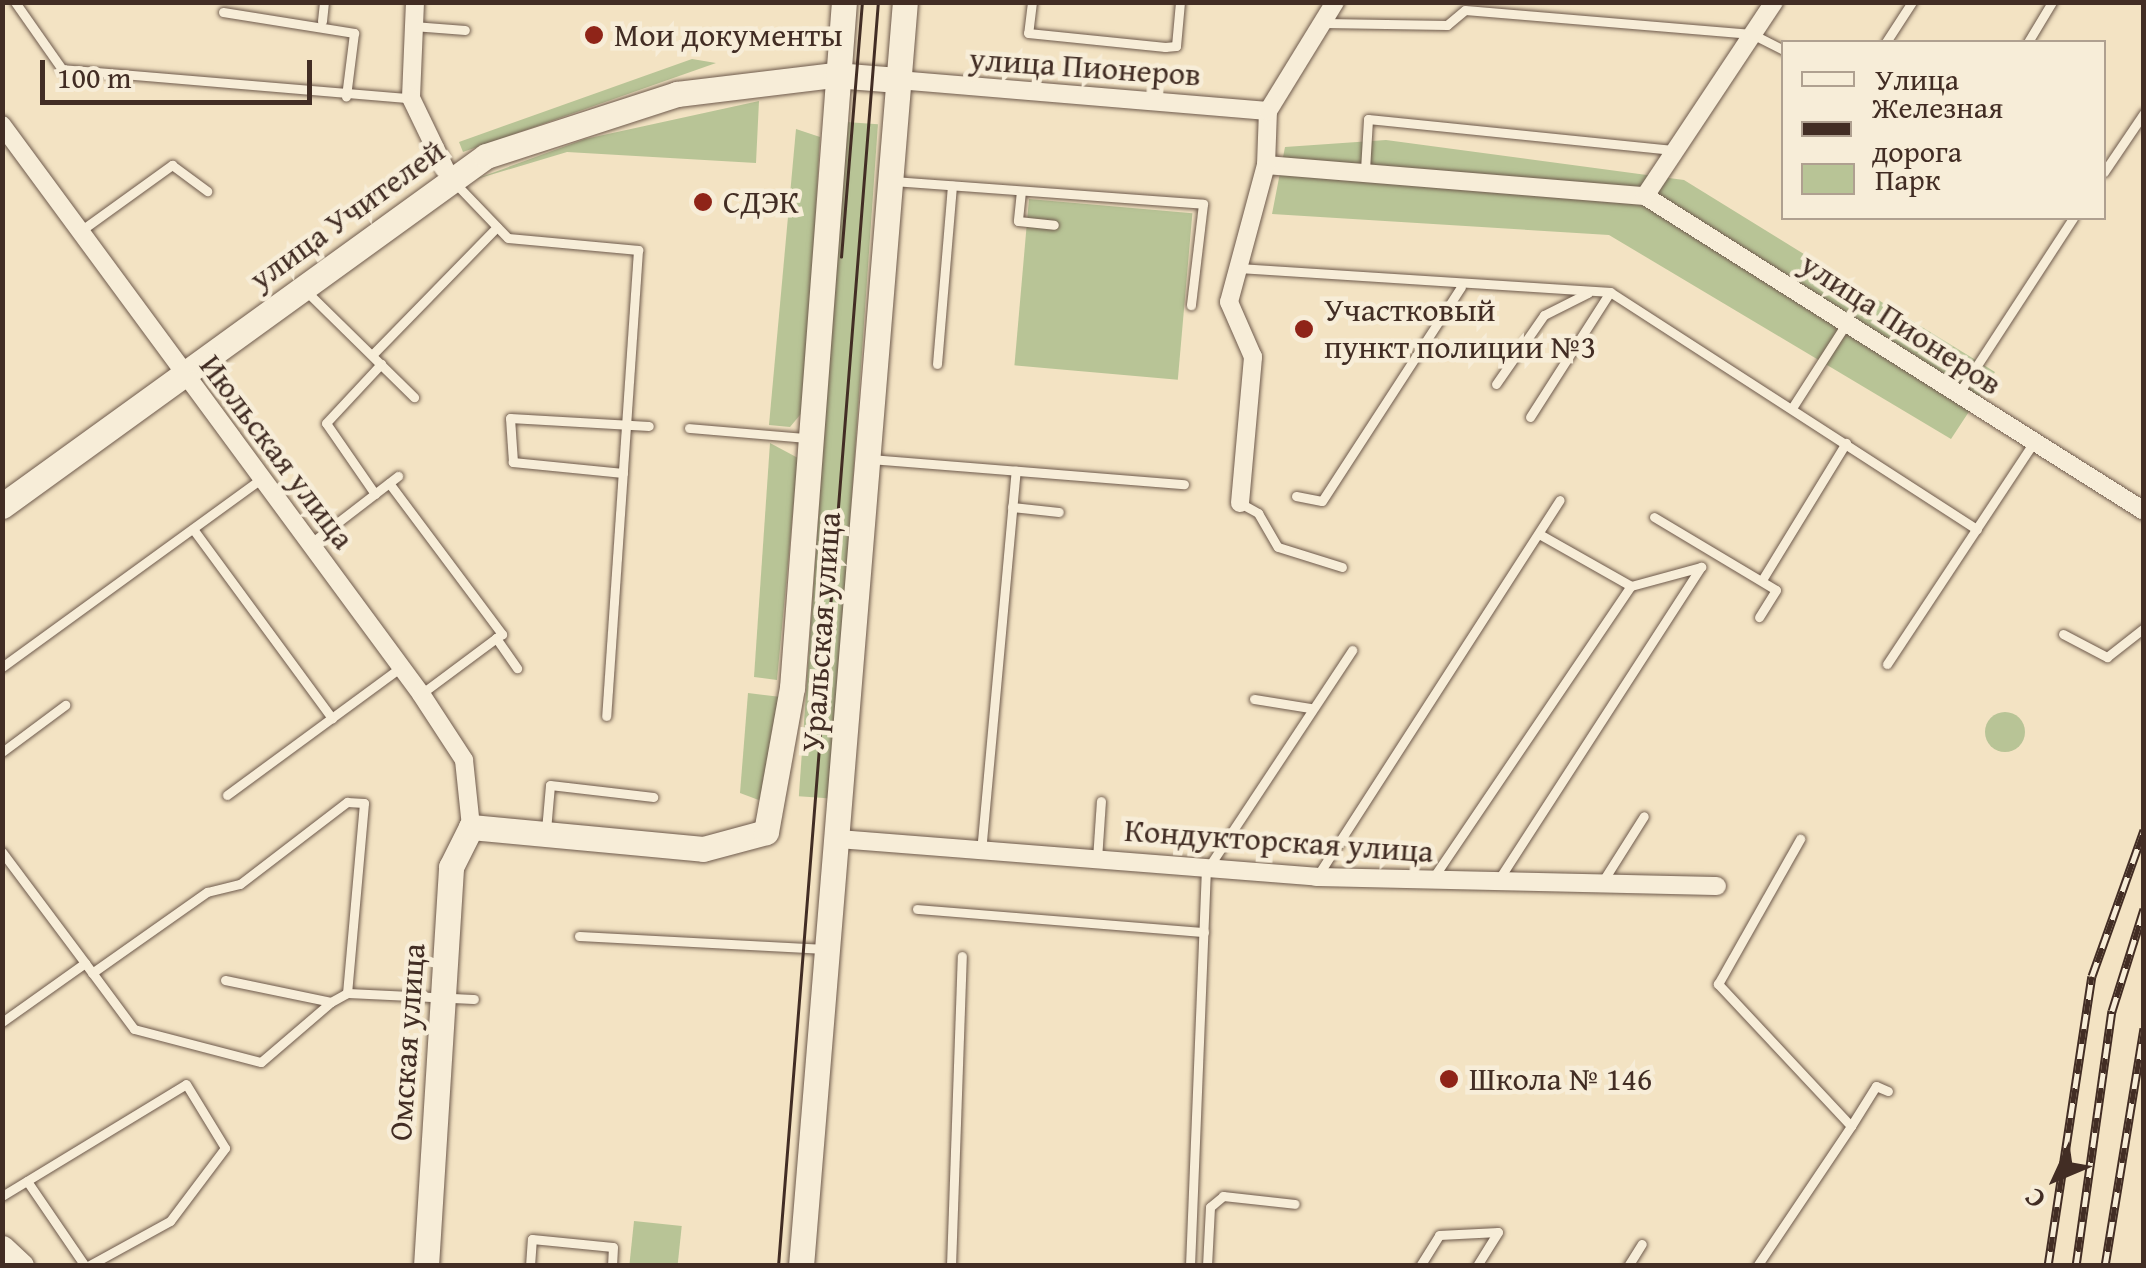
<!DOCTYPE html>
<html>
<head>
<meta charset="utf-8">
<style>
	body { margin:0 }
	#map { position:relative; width:2146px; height:1268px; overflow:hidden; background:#f3e3c3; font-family:"Gentium Book Plus",serif }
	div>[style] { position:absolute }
	.green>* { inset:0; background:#b8c496; transform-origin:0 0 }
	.round { border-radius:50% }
	.roads { filter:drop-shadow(0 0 2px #6e5a4c) drop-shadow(0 0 2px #6e5a4c) }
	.lane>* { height:9px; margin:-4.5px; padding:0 4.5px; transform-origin:4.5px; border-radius:4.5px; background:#f7edd8 }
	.street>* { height:18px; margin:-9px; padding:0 9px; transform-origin:9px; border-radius:9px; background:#f7edd8 }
	.secondary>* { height:25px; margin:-12.5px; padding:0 12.5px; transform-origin:12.5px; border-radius:12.5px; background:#f7edd8 }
	.tram>* { height:2.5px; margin:-1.25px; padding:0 1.25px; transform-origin:1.25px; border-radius:1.25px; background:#422d24 }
	.rail>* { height:9px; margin-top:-4.5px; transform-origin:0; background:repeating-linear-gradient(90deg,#f7edd8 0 15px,#422d24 0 30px); box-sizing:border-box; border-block:2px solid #422d24 }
	.dots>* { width:28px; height:28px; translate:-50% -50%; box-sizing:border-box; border:5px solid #f7edd8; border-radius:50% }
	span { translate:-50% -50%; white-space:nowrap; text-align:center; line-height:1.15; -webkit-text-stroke:9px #f7edd8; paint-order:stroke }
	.poi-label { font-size:32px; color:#422d24 }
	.left { translate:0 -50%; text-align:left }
	.street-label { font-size:32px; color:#422d24 }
	.frame { position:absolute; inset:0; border:5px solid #422d24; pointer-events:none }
	.legend { position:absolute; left:1781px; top:40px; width:325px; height:180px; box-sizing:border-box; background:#f7edd8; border:2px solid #afa090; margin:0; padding:12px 18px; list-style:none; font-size:30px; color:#422d24 }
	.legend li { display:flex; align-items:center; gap:20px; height:50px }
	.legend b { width:50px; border:2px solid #afa090 }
	.north { position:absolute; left:2006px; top:1128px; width:100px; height:100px; -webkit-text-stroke:8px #f7edd8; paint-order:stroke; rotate:226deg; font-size:28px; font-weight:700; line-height:40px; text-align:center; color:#422d24 }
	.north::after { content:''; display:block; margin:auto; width:35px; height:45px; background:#422d24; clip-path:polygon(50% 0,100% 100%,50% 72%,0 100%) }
	.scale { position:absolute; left:40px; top:60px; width:272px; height:45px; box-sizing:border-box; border:5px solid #422d24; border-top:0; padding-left:12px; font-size:30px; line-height:35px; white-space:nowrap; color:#422d24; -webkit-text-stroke:8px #f7edd8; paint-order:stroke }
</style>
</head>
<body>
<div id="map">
	<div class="green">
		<i style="clip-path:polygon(692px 59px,716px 63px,463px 152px,459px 142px)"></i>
		<i style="clip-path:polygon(759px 101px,756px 163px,567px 152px,470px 181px,585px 139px)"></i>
		<i style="left:846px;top:122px;width:32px;height:676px;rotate:4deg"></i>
		<i style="clip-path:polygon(796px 129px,820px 137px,805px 409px,790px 427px,769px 425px)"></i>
		<i style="clip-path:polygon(1386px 140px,1684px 180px,1995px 372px,1951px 439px,1609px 235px,1272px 214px,1285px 147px)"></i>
		<i style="left:1029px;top:199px;width:164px;height:167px;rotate:5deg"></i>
		<i style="clip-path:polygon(770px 443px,798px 458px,777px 680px,754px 677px)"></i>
		<i style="clip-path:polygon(748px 693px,781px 697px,767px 803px,740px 793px)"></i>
		<i class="round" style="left:1985px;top:712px;width:40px;height:40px"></i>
		<i style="left:634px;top:1221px;width:48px;height:44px;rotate:6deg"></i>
	</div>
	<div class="roads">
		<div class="lane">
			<i style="left:15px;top:2px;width:82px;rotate:55deg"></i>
			<i style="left:62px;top:69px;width:350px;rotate:4.8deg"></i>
			<i style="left:1032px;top:2px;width:31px;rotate:97deg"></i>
			<i style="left:1028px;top:33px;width:138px;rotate:5.8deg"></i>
			<i style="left:1165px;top:47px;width:11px;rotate:-5deg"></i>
			<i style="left:1176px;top:46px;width:44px;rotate:-84.8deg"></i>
			<i style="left:223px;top:12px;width:133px;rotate:9.1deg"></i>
			<i style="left:354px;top:33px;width:64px;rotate:97.2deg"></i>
			<i style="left:322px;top:21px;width:19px;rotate:-84deg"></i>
			<i style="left:1325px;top:23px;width:122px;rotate:0.9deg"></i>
			<i style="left:1447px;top:25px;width:23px;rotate:-40deg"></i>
			<i style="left:1465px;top:10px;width:288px;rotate:4.8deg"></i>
			<i style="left:1752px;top:34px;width:36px;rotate:27deg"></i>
			<i style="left:413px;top:26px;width:52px;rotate:4.4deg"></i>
			<i style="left:1886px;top:42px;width:48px;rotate:-57deg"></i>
			<i style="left:2028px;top:42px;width:47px;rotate:-59deg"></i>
			<i style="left:1365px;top:170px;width:51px;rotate:-86.6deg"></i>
			<i style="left:1368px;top:119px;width:309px;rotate:5.8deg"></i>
			<i style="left:2104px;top:172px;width:71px;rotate:-55.9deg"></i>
			<i style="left:893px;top:181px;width:311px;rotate:4.2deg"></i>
			<i style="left:1203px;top:204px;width:102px;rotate:96.8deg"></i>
			<i style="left:455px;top:183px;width:76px;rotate:46.1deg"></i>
			<i style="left:508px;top:238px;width:131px;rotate:5.3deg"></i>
			<i style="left:638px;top:250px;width:467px;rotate:93.9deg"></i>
			<i style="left:1021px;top:191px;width:30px;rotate:96deg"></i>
			<i style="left:1018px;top:221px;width:36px;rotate:6deg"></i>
			<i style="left:79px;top:232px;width:115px;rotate:-35.8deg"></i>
			<i style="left:172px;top:165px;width:44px;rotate:36.6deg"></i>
			<i style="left:1239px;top:268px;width:372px;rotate:3.7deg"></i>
			<i style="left:305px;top:290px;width:153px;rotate:44.5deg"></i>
			<i style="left:372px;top:355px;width:179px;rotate:-45.7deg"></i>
			<i style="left:937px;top:364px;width:179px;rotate:-85.2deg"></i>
			<i style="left:1496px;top:384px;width:84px;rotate:-55.2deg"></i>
			<i style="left:1544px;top:315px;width:49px;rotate:-26.6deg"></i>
			<i style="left:1959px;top:393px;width:209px;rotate:-56.9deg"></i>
			<i style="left:1792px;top:408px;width:100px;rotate:-57.3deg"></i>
			<i style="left:1530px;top:417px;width:148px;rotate:-57.4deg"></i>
			<i style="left:1610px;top:292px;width:437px;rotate:32.9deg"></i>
			<i style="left:689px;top:428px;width:117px;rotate:4.9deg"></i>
			<i style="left:870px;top:459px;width:315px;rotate:4.6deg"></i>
			<i style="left:623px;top:473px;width:111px;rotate:-174.3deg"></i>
			<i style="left:513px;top:462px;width:44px;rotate:-93.9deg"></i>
			<i style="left:510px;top:418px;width:139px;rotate:3.3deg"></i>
			<i style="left:389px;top:483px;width:189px;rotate:53.2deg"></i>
			<i style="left:502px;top:634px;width:7px;rotate:146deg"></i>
			<i style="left:375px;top:494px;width:86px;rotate:-124.6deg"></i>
			<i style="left:326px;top:423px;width:81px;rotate:-47deg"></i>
			<i style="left:1296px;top:496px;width:26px;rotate:11deg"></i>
			<i style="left:1322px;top:501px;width:255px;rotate:-57deg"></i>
			<i style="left:1240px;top:503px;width:21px;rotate:29deg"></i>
			<i style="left:1258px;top:513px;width:39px;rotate:60deg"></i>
			<i style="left:1278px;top:547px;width:67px;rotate:17.4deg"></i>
			<i style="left:1012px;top:507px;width:47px;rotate:6.1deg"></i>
			<i style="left:1654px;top:517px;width:142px;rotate:30.9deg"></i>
			<i style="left:1776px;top:590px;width:32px;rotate:122deg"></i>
			<i style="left:193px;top:529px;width:235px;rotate:53.7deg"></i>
			<i style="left:311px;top:543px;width:110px;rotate:-37.6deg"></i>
			<i style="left:1762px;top:580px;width:161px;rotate:-58.5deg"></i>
			<i style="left:1631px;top:586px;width:73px;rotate:-15.2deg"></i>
			<i style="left:2063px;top:634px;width:50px;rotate:27.6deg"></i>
			<i style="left:2107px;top:657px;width:47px;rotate:-38.1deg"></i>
			<i style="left:1887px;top:664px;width:265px;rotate:-56.5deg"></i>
			<i style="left:2px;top:667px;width:318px;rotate:-36deg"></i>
			<i style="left:421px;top:694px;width:94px;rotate:-36.7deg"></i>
			<i style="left:496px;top:638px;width:37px;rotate:55deg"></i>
			<i style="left:1254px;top:699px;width:57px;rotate:9.1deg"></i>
			<i style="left:2px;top:752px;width:79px;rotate:-36.7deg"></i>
			<i style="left:227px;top:795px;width:216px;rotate:-36.3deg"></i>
			<i style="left:546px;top:830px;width:45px;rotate:-84.9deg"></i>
			<i style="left:550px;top:785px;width:104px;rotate:6.6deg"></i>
			<i style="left:2px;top:852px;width:139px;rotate:53.2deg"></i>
			<i style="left:85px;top:963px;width:102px;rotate:144.6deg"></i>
			<i style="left:981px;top:852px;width:383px;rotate:-84.8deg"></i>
			<i style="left:1097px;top:859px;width:58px;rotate:-86.1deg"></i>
			<i style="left:1318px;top:875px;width:446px;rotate:-57.2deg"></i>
			<i style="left:1433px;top:878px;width:353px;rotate:-55.9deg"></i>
			<i style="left:1631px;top:586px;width:103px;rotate:-150.5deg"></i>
			<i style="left:1499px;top:879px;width:372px;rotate:-57.1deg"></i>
			<i style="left:1601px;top:884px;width:80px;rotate:-57.7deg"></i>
			<i style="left:917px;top:909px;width:288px;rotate:4.6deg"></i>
			<i style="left:579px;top:936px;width:247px;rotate:3deg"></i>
			<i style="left:85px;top:963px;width:82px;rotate:53.4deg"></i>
			<i style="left:134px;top:1029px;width:131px;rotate:14.6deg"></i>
			<i style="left:261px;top:1062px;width:92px;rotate:-40.6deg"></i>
			<i style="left:92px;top:973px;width:141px;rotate:-35.2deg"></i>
			<i style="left:207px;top:892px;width:34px;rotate:-14deg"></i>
			<i style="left:240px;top:884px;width:135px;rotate:-37.5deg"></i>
			<i style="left:347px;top:802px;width:17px;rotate:3deg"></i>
			<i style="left:364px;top:803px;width:191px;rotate:95.1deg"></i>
			<i style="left:225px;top:980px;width:108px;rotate:11.7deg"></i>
			<i style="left:331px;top:1002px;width:18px;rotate:-29deg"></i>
			<i style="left:347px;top:993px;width:127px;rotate:2.7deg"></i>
			<i style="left:1851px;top:1126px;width:47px;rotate:-58deg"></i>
			<i style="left:1876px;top:1086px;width:13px;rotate:23deg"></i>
			<i style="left:27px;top:1181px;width:103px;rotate:55.7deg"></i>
			<i style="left:2px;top:1196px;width:215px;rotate:-31.3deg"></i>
			<i style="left:186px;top:1084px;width:75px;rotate:58.6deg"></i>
			<i style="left:225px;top:1148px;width:91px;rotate:127deg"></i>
			<i style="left:170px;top:1221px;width:94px;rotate:151.2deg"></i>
			<i style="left:530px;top:1266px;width:27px;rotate:-86deg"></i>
			<i style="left:532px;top:1239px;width:81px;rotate:5.6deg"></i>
			<i style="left:613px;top:1247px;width:19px;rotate:93deg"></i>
			<i style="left:951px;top:1266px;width:310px;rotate:-88deg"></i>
			<i style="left:1190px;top:1266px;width:395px;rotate:-87.7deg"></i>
			<i style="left:1206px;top:871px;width:265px;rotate:-56.5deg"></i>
			<i style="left:1207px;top:1266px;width:59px;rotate:-87.1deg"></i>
			<i style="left:1210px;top:1207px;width:17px;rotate:-40deg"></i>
			<i style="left:1223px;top:1196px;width:72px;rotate:6.3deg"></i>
			<i style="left:1420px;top:1266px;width:36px;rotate:-58deg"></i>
			<i style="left:1439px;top:1235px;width:59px;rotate:-2.9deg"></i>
			<i style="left:1498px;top:1232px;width:40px;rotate:122deg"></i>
			<i style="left:1628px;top:1266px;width:26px;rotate:-58deg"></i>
			<i style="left:1757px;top:1266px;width:169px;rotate:-56.1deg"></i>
			<i style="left:1851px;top:1126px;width:195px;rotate:-133.1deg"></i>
			<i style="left:1718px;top:984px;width:167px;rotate:-60.5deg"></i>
		</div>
		<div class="street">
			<i style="left:415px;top:2px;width:96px;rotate:92.4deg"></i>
			<i style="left:411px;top:98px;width:88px;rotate:64.3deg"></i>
			<i style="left:898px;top:80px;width:371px;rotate:4.8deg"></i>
			<i style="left:2px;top:125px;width:707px;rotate:53.63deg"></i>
			<i style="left:421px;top:694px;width:79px;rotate:56.9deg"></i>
			<i style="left:464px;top:760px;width:67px;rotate:84deg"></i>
			<i style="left:1266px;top:165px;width:380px;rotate:4.7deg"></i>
			<i style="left:1645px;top:196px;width:590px;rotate:32.26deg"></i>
			<i style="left:1645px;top:196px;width:233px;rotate:-56.4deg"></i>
			<i style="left:1240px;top:503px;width:147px;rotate:-84.9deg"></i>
			<i style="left:1253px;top:357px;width:60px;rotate:-113.6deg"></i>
			<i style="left:1229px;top:302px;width:142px;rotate:-74.9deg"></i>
			<i style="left:1266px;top:165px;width:54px;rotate:-87.9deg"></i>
			<i style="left:1268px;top:111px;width:128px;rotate:-58.4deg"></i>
			<i style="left:838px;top:839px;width:480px;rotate:4.5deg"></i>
			<i style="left:1316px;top:877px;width:401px;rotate:1.3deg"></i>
		</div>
		<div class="secondary">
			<i style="left:2px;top:506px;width:597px;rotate:-35.87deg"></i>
			<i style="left:486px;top:156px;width:201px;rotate:-18deg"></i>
			<i style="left:677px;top:94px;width:159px;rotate:-6.9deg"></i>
			<i style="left:835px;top:75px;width:63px;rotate:4.5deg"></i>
			<i style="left:2px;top:1248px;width:26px;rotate:43deg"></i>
			<i style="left:426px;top:1266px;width:400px;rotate:-86.4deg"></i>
			<i style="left:451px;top:867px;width:45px;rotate:-63.4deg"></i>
			<i style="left:471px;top:827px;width:233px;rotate:5.4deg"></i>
			<i style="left:703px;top:849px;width:65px;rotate:-15.1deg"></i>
			<i style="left:766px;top:832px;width:146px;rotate:-79.8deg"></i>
			<i style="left:792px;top:688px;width:688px;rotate:-85.67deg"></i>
			<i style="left:801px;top:1266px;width:1268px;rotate:-85.3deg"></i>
		</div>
	</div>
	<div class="tram">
		<i style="left:841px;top:257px;width:256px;rotate:-85.3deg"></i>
		<i style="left:778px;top:1266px;width:1268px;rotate:-85.48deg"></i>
	</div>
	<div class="rail">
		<i style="left:2048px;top:1266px;width:293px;rotate:-81.4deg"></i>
		<i style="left:2092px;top:976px;width:155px;rotate:-70.4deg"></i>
		<i style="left:2076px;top:1266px;width:258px;rotate:-82deg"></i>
		<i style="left:2112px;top:1011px;width:107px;rotate:-72.6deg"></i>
		<i style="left:2105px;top:1266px;width:241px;rotate:-80.7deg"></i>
	</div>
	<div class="dots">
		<i style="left:594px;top:35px;background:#8f2418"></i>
		<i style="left:703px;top:202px;background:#8f2418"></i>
		<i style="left:1304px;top:329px;background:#8f2418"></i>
		<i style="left:1449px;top:1079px;background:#8f2418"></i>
	</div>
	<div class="poi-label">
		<span class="left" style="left:614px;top:35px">Мои документы</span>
		<span class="left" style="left:723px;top:202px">СДЭК</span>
		<span class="left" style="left:1324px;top:329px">Участковый<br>пункт полиции №3</span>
		<span class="left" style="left:1469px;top:1079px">Школа № 146</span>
	</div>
	<div class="street-label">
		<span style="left:1085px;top:67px;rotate:4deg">улица Пионеров</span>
		<span style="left:347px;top:215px;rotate:-36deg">улица Учителей</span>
		<span style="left:1901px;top:324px;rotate:33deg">улица Пионеров</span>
		<span style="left:277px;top:452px;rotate:53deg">Июльская улица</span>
		<span style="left:821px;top:632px;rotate:-86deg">Уральская улица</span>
		<span style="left:1279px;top:841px;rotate:4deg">Кондукторская улица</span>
		<span style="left:407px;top:1042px;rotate:-86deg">Омская улица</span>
	</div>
	<div class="frame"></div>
	<ul class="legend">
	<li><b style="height:12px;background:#f7edd8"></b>Улица</li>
	<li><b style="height:12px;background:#422d24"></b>Железная дорога</li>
	<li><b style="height:28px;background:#b8c496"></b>Парк</li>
	</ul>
	<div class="north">С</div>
	<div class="scale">100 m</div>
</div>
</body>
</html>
